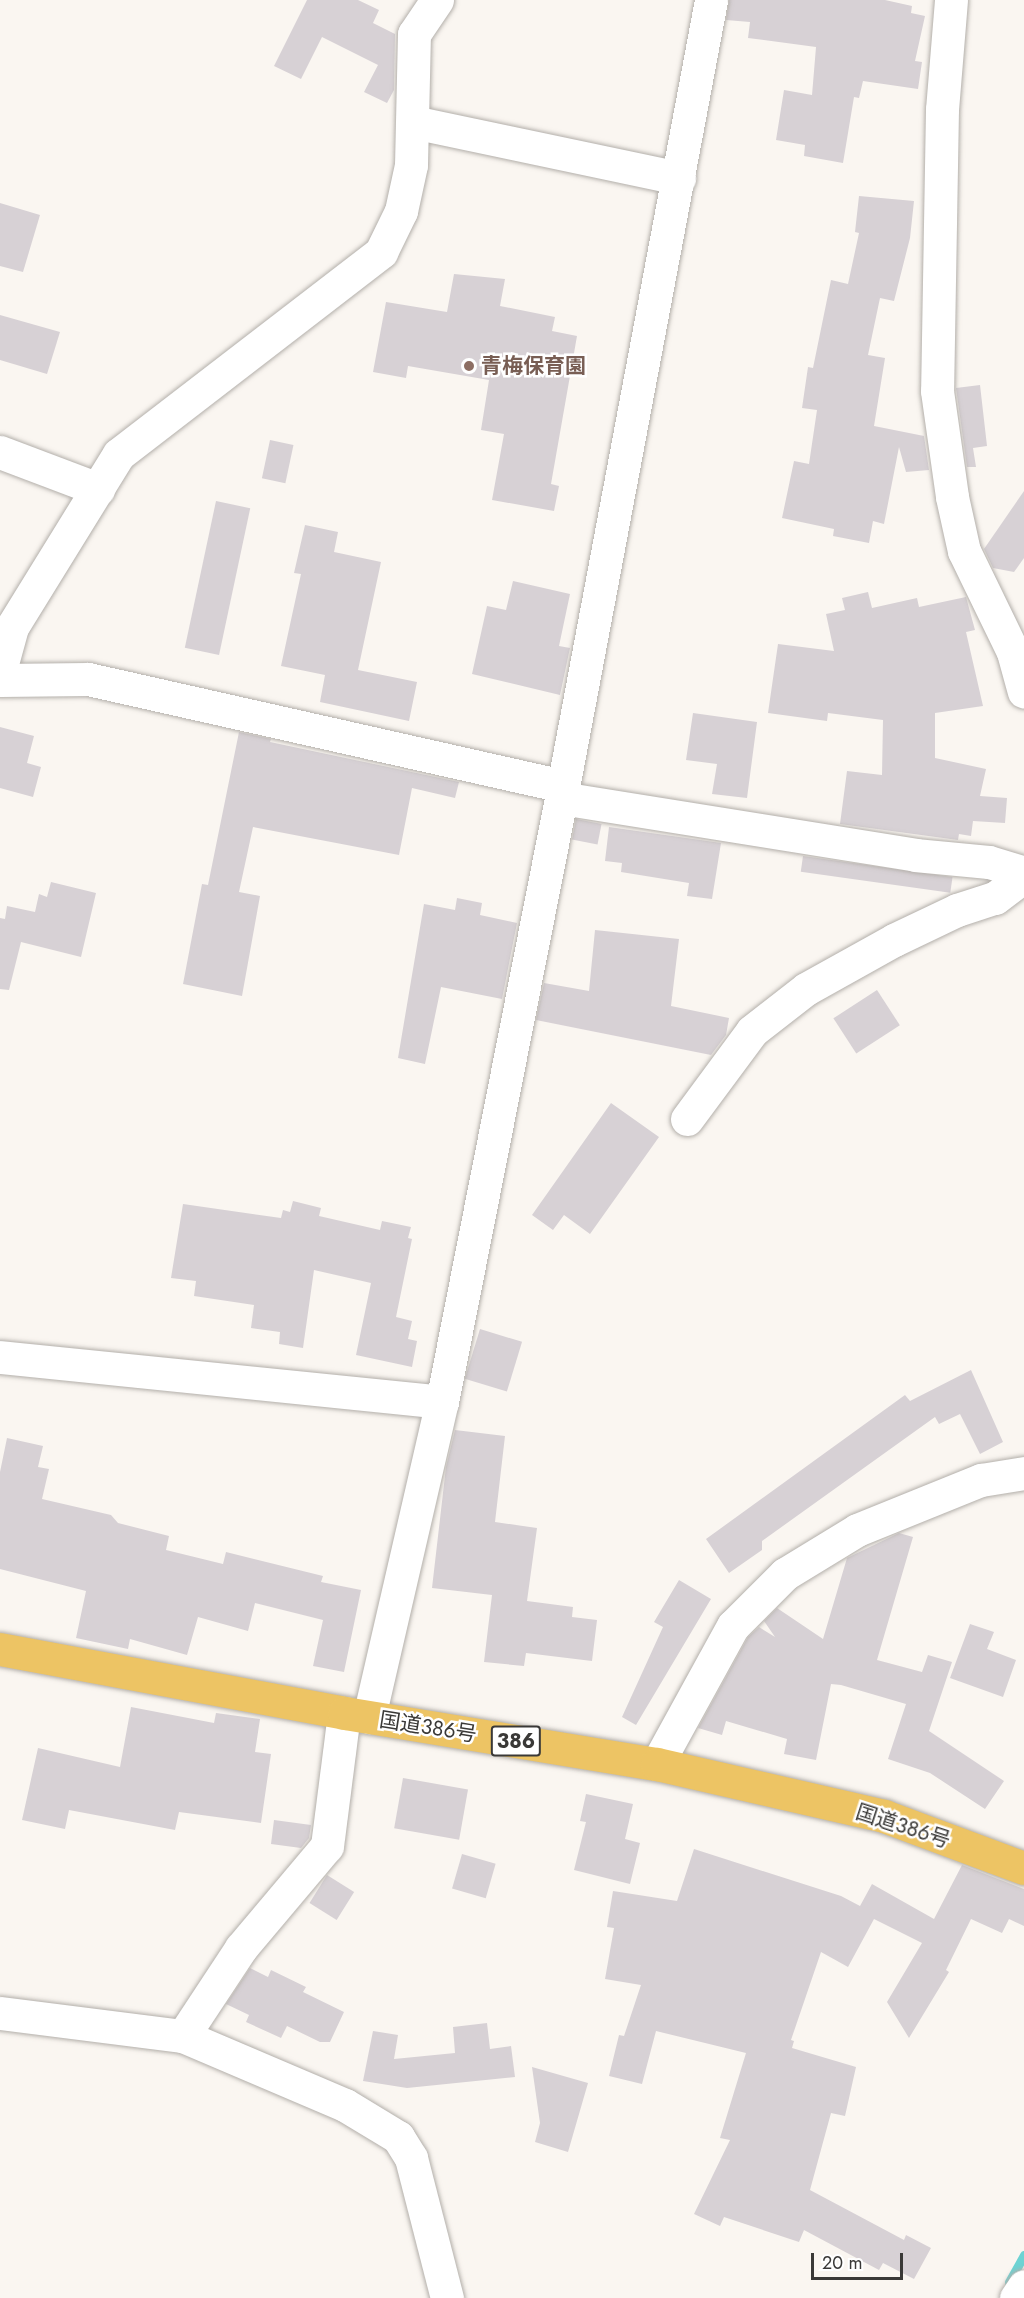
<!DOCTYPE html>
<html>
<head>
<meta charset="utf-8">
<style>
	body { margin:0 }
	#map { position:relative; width:1024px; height:2298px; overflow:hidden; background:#faf6f1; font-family:Jost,"Noto Sans JP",sans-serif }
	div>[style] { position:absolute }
	.stream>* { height:9px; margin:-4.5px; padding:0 4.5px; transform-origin:4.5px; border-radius:4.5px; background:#6dd3d3 }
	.building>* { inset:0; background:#d7d1d5; transform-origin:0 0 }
	.roads { filter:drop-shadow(0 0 2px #b3afaa) drop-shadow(0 0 2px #b3afaa) }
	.minor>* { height:33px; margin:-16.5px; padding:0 16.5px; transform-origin:16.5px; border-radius:16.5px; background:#fff }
	.highway>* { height:33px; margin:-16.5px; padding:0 16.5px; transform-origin:16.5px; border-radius:16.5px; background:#edc464 }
	.dots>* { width:16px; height:16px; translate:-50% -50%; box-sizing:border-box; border:3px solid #fff; border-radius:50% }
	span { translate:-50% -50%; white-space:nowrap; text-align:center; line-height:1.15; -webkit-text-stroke:5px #fff; paint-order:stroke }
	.shield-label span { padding:2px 4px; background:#fff; border:2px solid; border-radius:4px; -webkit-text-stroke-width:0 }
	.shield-label { font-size:20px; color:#3a3937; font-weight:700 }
	.education-label { font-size:21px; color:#785e54; font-weight:700 }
	.left { translate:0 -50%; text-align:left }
	.street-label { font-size:21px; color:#3a3937 }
	.scale { position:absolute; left:811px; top:2253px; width:92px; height:27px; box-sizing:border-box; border:3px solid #3a3937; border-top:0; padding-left:8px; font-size:18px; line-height:21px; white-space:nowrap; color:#3a3937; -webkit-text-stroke:4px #fff; paint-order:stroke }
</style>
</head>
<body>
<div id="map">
	<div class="stream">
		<i style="left:1009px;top:2282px;width:31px;rotate:-61deg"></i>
	</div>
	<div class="building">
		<i style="clip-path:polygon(307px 0,358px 0,379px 10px,373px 23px,395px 34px,394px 90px,387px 103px,364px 92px,378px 65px,322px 37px,301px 79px,274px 66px)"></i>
		<i style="clip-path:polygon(729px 0,885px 0,912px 6px,911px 13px,925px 16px,915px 61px,922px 62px,918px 89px,863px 81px,859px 98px,854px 97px,843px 163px,804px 156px,805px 145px,776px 140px,784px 90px,812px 95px,816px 47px,748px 38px,750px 22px,726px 20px)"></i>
		<i style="clip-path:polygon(859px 196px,914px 201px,910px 238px,894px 301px,880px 298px,868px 355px,885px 358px,874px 426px,924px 436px,929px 470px,906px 472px,899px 447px,884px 524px,873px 521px,869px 543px,833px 536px,834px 529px,782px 518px,794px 461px,809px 464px,817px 410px,802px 408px,808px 367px,813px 368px,831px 280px,848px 284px,859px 233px,855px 232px)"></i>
		<i style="clip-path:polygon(0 203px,40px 215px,23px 272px,0 266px)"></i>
		<i style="clip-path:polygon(454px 274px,505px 279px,500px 306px,555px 317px,552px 331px,577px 336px,551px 484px,559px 486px,554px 511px,492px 500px,504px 434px,481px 430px,489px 380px,408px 366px,406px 378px,373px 372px,386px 302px,447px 312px)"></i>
		<i style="clip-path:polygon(0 315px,60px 332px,47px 374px,0 360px)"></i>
		<i style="clip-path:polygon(980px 385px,987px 446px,973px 448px,976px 467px,967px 467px,956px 388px)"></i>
		<i style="left:270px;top:440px;width:24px;height:39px;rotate:12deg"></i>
		<i style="clip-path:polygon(1024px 491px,1024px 558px,1014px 572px,993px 568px,984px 549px)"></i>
		<i style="left:216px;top:501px;width:35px;height:150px;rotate:12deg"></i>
		<i style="clip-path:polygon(305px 525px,338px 532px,334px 552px,381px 562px,358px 670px,417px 682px,409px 721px,320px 702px,325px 675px,281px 666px,301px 574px,294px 573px)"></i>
		<i style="clip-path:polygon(513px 581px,570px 594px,559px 646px,570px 648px,560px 695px,472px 674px,487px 606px,506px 610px)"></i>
		<i style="clip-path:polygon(868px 592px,872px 608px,917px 598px,919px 607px,966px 597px,975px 630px,966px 632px,983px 706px,935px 713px,935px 758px,986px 769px,980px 796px,1007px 798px,1005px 823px,973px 821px,971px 836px,959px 834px,958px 840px,840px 824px,847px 771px,882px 775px,883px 720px,828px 713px,827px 721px,768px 713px,778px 644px,834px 651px,826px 614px,845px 610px,842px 598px)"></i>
		<i style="clip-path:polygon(693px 713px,757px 722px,747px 798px,712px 794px,717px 764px,686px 760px)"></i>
		<i style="clip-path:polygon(0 727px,34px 736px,27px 763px,41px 767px,33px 797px,0 788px)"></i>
		<i style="clip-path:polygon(239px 732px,271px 739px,270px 742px,459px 782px,455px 798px,412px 788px,399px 855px,253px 827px,239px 892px,260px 896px,242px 996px,183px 984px,202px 884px,208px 885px)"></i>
		<i style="left:576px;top:819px;width:26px;height:21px;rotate:11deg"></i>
		<i style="clip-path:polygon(609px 827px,721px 843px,712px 899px,687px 896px,689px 883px,621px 872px,622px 863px,605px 861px)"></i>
		<i style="left:803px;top:856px;width:151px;height:16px;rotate:8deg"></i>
		<i style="clip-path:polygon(51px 882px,96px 893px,81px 957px,21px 942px,9px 990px,0 989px,0 918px,5px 919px,7px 906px,35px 912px,39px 894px,47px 897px)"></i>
		<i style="clip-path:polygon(457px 898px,482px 903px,480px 915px,517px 923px,502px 999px,441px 987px,425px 1064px,398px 1058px,424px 904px,455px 910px)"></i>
		<i style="clip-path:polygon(595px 930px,679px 939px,671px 1006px,729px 1018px,726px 1035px,711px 1055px,536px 1020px,544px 983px,589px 991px)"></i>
		<i style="left:877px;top:990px;width:42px;height:52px;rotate:57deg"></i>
		<i style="clip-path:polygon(611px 1103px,659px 1137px,590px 1234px,564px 1215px,553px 1230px,532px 1215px)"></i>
		<i style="clip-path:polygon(293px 1201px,321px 1208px,319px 1216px,380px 1230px,382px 1221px,411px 1227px,408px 1238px,412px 1239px,396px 1317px,412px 1321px,408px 1339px,417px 1341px,412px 1367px,356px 1355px,371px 1283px,314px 1270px,303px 1348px,279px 1344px,280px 1332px,251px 1328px,254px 1305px,194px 1296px,196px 1281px,171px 1278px,183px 1204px,281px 1218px,283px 1210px,290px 1212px)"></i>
		<i style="left:480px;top:1329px;width:44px;height:52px;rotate:17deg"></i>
		<i style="clip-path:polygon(971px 1370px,1003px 1442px,980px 1454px,960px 1414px,939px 1424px,935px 1417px,762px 1541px,762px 1550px,729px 1573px,706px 1539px,905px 1395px,910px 1401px)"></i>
		<i style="clip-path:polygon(455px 1430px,505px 1436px,495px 1522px,537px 1528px,527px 1601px,573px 1607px,572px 1617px,597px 1620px,592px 1661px,526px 1653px,524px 1666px,484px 1662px,492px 1595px,432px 1588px,446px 1467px)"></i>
		<i style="clip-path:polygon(7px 1438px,43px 1446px,38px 1467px,49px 1469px,42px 1499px,111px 1515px,118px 1523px,169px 1536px,166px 1550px,223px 1564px,226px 1552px,323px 1576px,321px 1582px,361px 1590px,344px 1672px,313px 1666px,323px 1620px,255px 1603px,248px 1631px,198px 1617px,187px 1655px,130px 1639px,128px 1649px,76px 1638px,86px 1591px,0 1569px,0 1472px)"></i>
		<i style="clip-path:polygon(899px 1533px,913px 1537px,877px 1660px,922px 1672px,928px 1655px,952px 1662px,929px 1731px,1004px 1781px,985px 1809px,930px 1773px,888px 1759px,906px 1704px,841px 1685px,831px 1684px,816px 1760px,784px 1754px,787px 1739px,726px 1721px,722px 1735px,698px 1728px,748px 1637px,759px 1627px,775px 1637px,764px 1621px,777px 1608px,823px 1639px,847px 1558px)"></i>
		<i style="clip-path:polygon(679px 1580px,711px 1599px,636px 1725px,622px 1717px,663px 1627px,654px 1622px)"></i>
		<i style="clip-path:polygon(970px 1624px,994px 1632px,987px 1649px,1016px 1660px,1003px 1697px,950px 1678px)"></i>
		<i style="clip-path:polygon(131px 1707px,214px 1723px,216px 1713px,260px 1719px,255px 1752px,271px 1754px,261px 1823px,179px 1812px,175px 1830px,69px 1810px,65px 1829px,22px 1820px,38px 1748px,120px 1767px)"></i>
		<i style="left:403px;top:1778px;width:66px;height:51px;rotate:10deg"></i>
		<i style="clip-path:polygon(586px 1794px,633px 1804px,625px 1839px,640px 1843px,630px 1884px,574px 1870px,586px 1822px,580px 1821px)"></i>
		<i style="clip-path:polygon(274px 1820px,311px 1825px,309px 1838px,301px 1848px,271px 1844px)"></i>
		<i style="clip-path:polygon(694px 1849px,841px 1896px,860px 1906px,872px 1884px,934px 1919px,962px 1865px,1024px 1889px,1024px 1926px,1009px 1919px,1002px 1933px,971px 1919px,946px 1970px,949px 1972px,909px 2038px,887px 2002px,922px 1943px,874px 1919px,848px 1967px,821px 1952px,791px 2040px,794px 2041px,792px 2048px,856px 2067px,845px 2116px,831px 2113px,810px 2190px,904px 2240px,906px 2235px,931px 2248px,914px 2279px,883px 2263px,879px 2270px,804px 2230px,799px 2242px,724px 2217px,720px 2226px,694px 2214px,730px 2140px,720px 2138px,746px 2053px,656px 2031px,642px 2084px,609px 2076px,619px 2035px,624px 2036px,641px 1985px,605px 1979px,614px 1928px,607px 1927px,613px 1891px,677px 1901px)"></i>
		<i style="left:462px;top:1854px;width:35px;height:36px;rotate:16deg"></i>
		<i style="left:327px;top:1875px;width:32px;height:33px;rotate:32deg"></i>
		<i style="clip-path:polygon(250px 1968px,268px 1977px,271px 1970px,306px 1987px,303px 1992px,344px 2012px,330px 2042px,320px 2042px,287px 2026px,281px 2038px,246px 2022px,249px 2015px,226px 2004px)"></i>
		<i style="clip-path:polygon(487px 2023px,490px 2049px,511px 2046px,515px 2077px,407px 2088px,363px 2081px,373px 2031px,398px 2035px,394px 2059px,455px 2053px,453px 2027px)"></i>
		<i style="clip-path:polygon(532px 2067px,588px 2083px,568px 2152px,535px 2142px,540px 2123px)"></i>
	</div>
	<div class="roads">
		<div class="minor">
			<i style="left:951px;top:0;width:109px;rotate:94.7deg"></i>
			<i style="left:942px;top:109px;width:282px;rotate:91deg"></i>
			<i style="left:937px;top:391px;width:107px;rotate:81.9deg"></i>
			<i style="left:952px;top:497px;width:55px;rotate:77.5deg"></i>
			<i style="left:964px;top:551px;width:112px;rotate:64.1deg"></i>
			<i style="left:1013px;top:652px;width:41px;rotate:74.6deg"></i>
			<i style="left:413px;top:122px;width:272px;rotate:11.9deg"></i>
			<i style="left:0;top:452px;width:105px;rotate:20.7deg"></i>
			<i style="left:0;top:671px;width:46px;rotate:-74.7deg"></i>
			<i style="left:12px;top:627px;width:203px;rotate:-58.3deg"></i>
			<i style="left:119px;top:454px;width:331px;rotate:-37.6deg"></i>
			<i style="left:381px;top:252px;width:46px;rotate:-64deg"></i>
			<i style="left:401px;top:211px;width:47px;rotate:-77.7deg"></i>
			<i style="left:411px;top:165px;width:131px;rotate:-88.7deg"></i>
			<i style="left:414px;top:34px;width:41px;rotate:-55.9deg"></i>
			<i style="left:0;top:680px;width:88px;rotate:-0.7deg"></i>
			<i style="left:88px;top:679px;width:487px;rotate:12.7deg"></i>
			<i style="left:561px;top:798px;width:359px;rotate:9.1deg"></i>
			<i style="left:915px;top:855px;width:74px;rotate:5.4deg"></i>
			<i style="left:989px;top:862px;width:37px;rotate:17deg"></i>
			<i style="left:687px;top:1119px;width:109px;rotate:-53.5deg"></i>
			<i style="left:752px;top:1031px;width:68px;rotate:-37.9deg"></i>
			<i style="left:806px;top:989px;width:101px;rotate:-29.1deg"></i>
			<i style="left:894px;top:940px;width:70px;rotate:-25.5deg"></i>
			<i style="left:957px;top:910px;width:40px;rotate:-18deg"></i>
			<i style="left:995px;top:898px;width:36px;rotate:-37deg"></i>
			<i style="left:0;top:1357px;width:444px;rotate:5.8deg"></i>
			<i style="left:369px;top:1717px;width:323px;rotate:-77deg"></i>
			<i style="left:442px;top:1402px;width:616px;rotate:-78.85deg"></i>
			<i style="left:561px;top:798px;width:812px;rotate:-79.35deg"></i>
			<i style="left:657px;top:1764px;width:158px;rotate:-61.2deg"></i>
			<i style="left:733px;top:1626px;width:74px;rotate:-45deg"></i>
			<i style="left:785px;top:1574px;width:84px;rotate:-31.4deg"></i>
			<i style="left:857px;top:1530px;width:134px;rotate:-22deg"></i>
			<i style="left:981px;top:1480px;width:44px;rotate:-9.2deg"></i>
			<i style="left:0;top:2013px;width:184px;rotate:7.2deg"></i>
			<i style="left:183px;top:2036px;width:176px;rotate:23.1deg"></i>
			<i style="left:345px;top:2105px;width:62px;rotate:31.1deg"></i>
			<i style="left:398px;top:2137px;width:25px;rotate:58deg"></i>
			<i style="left:411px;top:2158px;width:145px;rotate:75.6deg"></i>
			<i style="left:183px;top:2036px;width:105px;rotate:-56.6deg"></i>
			<i style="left:241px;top:1948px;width:133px;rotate:-49.9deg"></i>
			<i style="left:327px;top:1846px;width:134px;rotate:-82.7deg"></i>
			<i style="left:1016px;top:2298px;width:14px;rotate:-56deg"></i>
		</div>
		<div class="highway">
			<i style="left:0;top:1649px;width:350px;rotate:10.5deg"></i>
			<i style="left:344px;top:1713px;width:317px;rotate:9.3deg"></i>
			<i style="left:657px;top:1764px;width:233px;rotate:12.9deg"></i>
			<i style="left:884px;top:1816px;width:149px;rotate:20.4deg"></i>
		</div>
	</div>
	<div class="dots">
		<i style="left:469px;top:366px;background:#8d6e63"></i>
	</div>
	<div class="shield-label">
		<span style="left:516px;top:1741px">386</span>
	</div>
	<div class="education-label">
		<span class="left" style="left:481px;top:366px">青梅保育園</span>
	</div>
	<div class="street-label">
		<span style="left:428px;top:1727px;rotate:9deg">国道386号</span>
		<span style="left:903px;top:1826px;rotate:18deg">国道386号</span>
	</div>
	<div class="scale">20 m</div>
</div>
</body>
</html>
